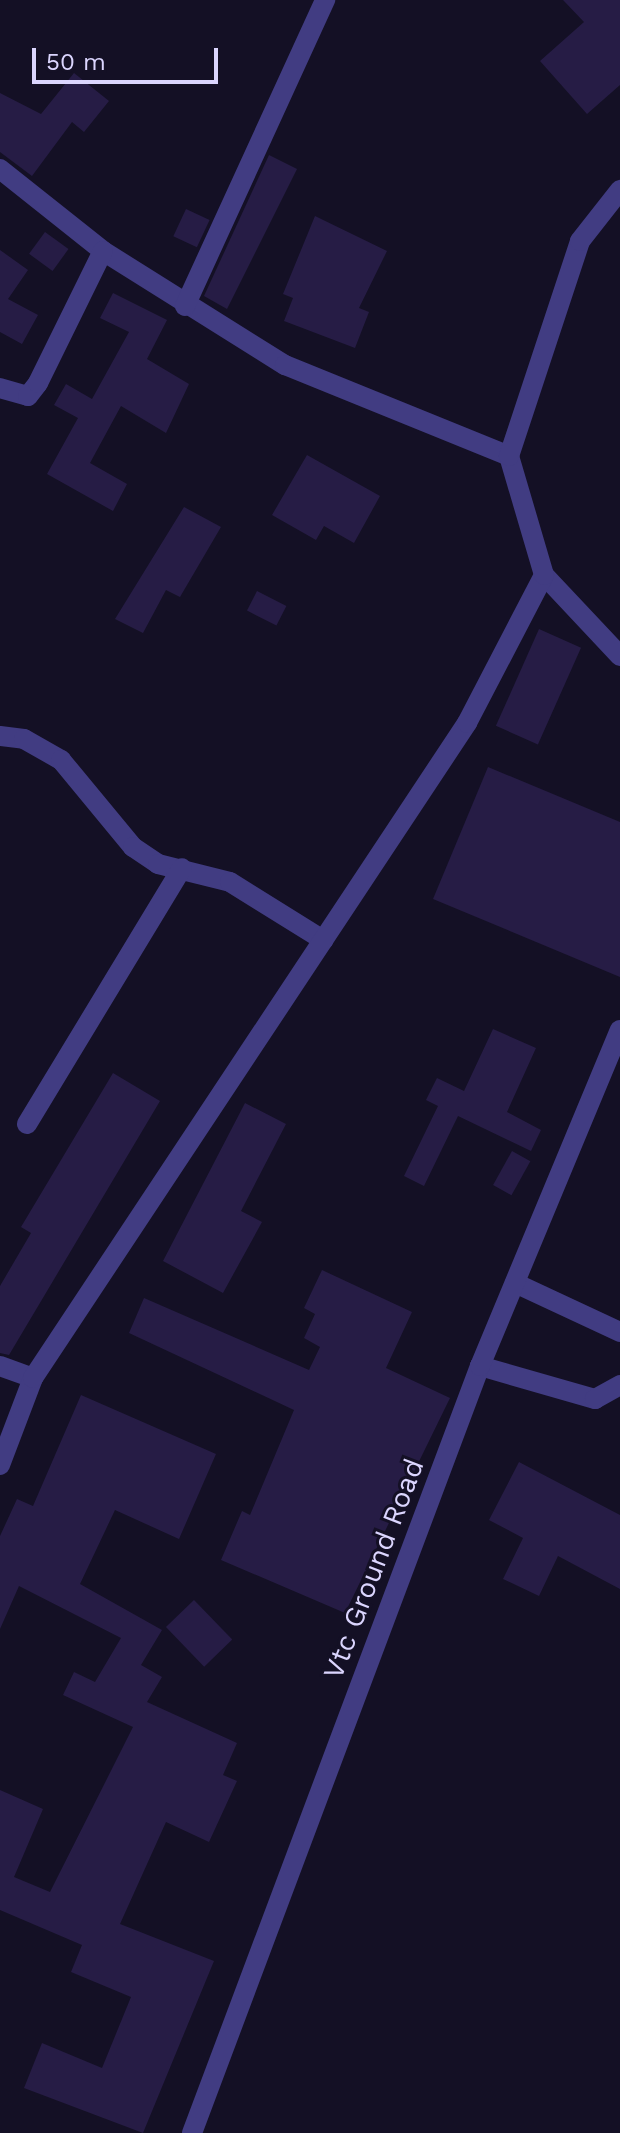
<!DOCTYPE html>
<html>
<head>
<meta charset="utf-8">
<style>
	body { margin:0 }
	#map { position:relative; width:620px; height:2133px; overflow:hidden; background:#141025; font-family:"Work Sans",sans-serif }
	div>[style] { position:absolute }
	.building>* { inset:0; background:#261c45; transform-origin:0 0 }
	.minor>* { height:20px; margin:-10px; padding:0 10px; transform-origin:10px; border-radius:10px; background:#413c82 }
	span { translate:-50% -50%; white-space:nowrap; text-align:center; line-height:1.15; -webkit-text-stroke:6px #141025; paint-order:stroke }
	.street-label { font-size:28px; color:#dbd5fe }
	.scale { position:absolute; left:32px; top:48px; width:186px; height:36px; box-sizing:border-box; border:4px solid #dbd5fe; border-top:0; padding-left:10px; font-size:24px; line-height:28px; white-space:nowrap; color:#dbd5fe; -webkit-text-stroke:6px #141025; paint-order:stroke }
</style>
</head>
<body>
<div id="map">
	<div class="building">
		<i style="clip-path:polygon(563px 0,620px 0,620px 85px,587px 114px,540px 61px,584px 22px)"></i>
		<i style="clip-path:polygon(74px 73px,109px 101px,84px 132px,72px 122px,32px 176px,0 152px,0 93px,41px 114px)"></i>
		<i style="clip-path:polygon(269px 155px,297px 169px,227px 309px,204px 296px)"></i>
		<i style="left:186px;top:209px;width:26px;height:30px;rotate:25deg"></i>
		<i style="clip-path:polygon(315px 216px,387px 251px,359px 308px,369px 312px,355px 348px,284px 321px,293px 298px,283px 294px)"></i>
		<i style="left:45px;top:232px;width:29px;height:27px;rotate:36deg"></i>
		<i style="clip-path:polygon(0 250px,28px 270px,8px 299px,38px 315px,22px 344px,0 332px)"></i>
		<i style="clip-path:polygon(113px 293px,167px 320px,147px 359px,189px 384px,166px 433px,121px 406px,90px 463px,127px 484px,113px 511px,47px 474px,78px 418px,54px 405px,66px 384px,92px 399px,129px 332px,100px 318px)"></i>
		<i style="clip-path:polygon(307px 455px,380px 496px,354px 543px,324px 526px,316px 540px,272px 515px)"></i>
		<i style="clip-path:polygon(184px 507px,221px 527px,180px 597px,166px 590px,143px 633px,115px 619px)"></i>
		<i style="left:257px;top:591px;width:33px;height:22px;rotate:27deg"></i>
		<i style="left:539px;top:629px;width:46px;height:106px;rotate:24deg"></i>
		<i style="clip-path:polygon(488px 767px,620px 822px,620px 977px,433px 899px)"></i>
		<i style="clip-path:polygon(493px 1029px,536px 1048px,507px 1112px,541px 1130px,531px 1151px,458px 1116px,424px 1186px,404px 1176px,438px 1106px,426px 1100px,437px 1078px,464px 1091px)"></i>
		<i style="clip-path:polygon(113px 1073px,160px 1101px,9px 1355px,0 1353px,0 1286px,31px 1233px,21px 1227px)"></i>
		<i style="clip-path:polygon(245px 1103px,286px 1124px,241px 1211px,262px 1222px,223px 1293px,163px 1261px)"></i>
		<i style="left:512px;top:1151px;width:21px;height:39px;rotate:29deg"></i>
		<i style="clip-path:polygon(322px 1270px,412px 1312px,386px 1368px,450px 1398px,345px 1613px,221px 1560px,242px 1511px,250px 1515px,294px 1410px,129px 1333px,144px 1298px,309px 1370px,320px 1347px,304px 1338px,315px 1314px,304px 1308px)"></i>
		<i style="clip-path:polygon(81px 1395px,216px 1454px,179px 1539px,115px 1510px,80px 1584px,162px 1630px,141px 1665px,162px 1677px,147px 1702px,237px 1743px,223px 1775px,237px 1781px,209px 1842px,166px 1822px,120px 1924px,214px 1961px,143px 2133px,24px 2088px,42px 2043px,102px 2068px,131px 1997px,71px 1972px,82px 1945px,0 1910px,0 1790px,43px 1809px,14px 1877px,50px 1892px,133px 1727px,63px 1695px,74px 1672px,95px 1682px,121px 1638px,19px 1586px,0 1629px,0 1536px,17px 1499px,33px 1506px)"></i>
		<i style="clip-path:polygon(519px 1462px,620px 1515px,620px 1589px,558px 1556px,539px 1596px,503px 1579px,523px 1538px,489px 1520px)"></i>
		<i style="left:194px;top:1600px;width:55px;height:39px;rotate:46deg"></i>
	</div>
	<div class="minor">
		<i style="left:0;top:169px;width:132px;rotate:38.5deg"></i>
		<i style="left:103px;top:251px;width:215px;rotate:32.1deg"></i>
		<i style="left:285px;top:365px;width:242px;rotate:22.1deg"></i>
		<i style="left:185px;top:306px;width:337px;rotate:-65.4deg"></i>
		<i style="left:0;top:388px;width:29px;rotate:16deg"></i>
		<i style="left:28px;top:396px;width:16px;rotate:-52deg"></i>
		<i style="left:38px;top:383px;width:147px;rotate:-63.8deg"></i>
		<i style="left:544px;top:575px;width:111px;rotate:46.8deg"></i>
		<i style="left:0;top:736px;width:24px;rotate:7deg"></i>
		<i style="left:24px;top:739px;width:43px;rotate:29.6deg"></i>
		<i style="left:61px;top:760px;width:113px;rotate:50.4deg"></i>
		<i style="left:133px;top:847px;width:30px;rotate:34deg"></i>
		<i style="left:158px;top:864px;width:74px;rotate:14deg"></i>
		<i style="left:230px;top:882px;width:110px;rotate:31.9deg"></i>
		<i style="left:27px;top:1124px;width:299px;rotate:-58.8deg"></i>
		<i style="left:515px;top:1283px;width:116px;rotate:25deg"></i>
		<i style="left:0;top:1366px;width:35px;rotate:20deg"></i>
		<i style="left:480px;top:1366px;width:120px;rotate:16deg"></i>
		<i style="left:595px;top:1399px;width:29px;rotate:-29deg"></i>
		<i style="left:0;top:1465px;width:93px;rotate:-69.2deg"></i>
		<i style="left:33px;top:1378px;width:786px;rotate:-56.47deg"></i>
		<i style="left:467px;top:723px;width:167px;rotate:-62.5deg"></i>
		<i style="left:544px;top:575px;width:124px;rotate:-106.4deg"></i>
		<i style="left:509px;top:456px;width:226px;rotate:-71.7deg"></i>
		<i style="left:580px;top:241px;width:65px;rotate:-51.9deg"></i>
		<i style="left:192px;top:2133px;width:819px;rotate:-69.42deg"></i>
		<i style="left:480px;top:1366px;width:364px;rotate:-67.4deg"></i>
	</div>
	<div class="street-label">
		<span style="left:374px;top:1569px;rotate:-69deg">Vtc Ground Road</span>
	</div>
	<div class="scale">50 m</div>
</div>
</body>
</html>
